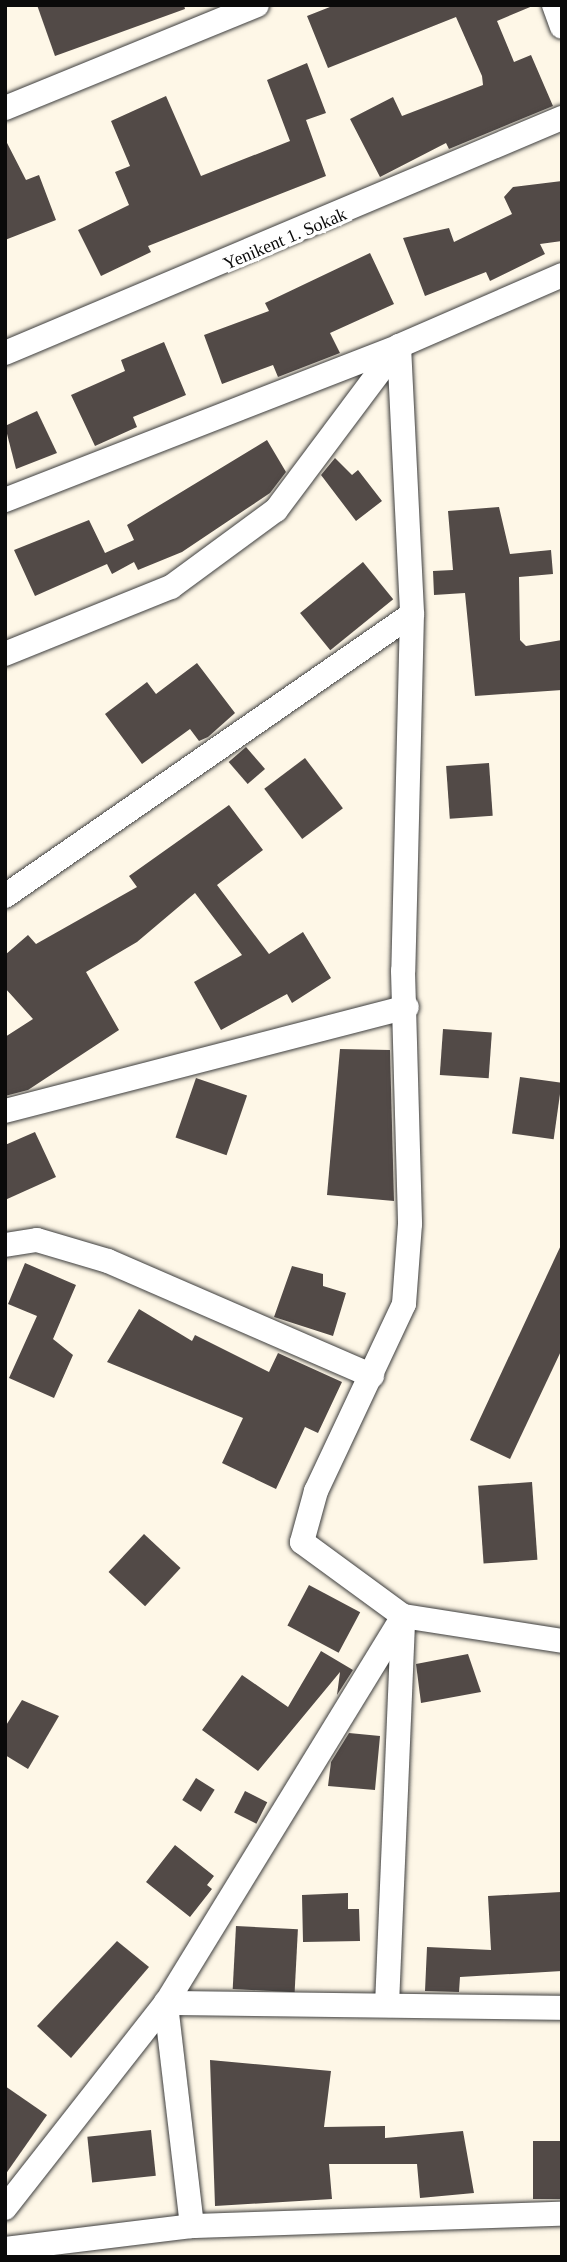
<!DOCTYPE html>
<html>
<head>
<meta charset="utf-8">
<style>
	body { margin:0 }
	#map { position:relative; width:567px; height:2262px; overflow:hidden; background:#fef7e7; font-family:Georgia,serif }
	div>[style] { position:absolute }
	.building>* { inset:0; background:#524a47; transform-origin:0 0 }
	.roads { filter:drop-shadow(0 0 2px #3d3d3d) drop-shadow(0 0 2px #3d3d3d) }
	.street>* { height:24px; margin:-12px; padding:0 12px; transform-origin:12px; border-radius:12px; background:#fff }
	span { translate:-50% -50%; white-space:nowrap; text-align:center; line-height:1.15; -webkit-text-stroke:7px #fff; paint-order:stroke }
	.street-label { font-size:18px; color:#0a0a0a }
	.frame { position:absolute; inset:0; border:7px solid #0a0a0a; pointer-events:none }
</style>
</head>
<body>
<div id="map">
	<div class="building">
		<i style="clip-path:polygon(37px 5px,184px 5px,185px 9px,55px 56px)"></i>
		<i style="clip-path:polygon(335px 5px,535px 5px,497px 21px,514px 62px,531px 55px,553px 106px,449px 149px,446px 143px,380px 177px,350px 119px,393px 97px,402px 116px,483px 85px,482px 76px,456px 17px,328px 68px,307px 16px)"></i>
		<i style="clip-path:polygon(307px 63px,326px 113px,306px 120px,326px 176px,148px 246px,151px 252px,101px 276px,78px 230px,129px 205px,115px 172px,130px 166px,111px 121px,166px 96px,201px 176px,290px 141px,267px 80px)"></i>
		<i style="clip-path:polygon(5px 139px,26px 180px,39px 175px,56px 220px,5px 240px)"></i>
		<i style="clip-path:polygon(562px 181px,562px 241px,540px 244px,545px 254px,490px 281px,486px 272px,425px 296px,403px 238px,449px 228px,454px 242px,512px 214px,504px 197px,513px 187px)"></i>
		<i style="clip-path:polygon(370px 253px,394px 304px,330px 333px,340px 353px,278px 377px,273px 365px,222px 384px,204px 335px,269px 311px,265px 303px)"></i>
		<i style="clip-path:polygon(164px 342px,186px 395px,133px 417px,137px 427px,95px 446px,71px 395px,125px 371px,121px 360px)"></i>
		<i style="clip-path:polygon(37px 411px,57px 453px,16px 469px,5px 426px)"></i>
		<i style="clip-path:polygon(267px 440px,286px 472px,270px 493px,182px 552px,138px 570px,134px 562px,112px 574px,107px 564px,35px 596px,14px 550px,89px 520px,105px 553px,134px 540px,127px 525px)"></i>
		<i style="clip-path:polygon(335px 458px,352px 475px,358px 470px,382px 501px,356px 521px,321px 475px)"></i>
		<i style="clip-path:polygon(499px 507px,510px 554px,551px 550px,553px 574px,519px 577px,520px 640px,526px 646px,562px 640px,562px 690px,475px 696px,465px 593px,434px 595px,433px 571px,453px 570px,448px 511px)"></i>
		<i style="left:363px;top:562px;width:48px;height:81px;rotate:51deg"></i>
		<i style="clip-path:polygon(197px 663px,235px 713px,208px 737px,199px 741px,190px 729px,142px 764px,105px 714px,147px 682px,156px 694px)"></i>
		<i style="left:246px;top:747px;width:29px;height:23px;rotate:49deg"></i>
		<i style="left:305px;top:758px;width:63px;height:51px;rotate:53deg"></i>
		<i style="left:489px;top:763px;width:53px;height:43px;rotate:86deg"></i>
		<i style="clip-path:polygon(229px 805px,263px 850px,217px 885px,269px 954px,303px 932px,331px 978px,292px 1003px,287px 994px,221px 1030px,194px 982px,242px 955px,195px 893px,137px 942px,86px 972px,119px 1030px,28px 1090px,5px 1096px,5px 1037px,33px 1019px,5px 988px,5px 955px,28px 935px,36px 944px,137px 887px,129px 876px)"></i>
		<i style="left:443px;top:1029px;width:49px;height:46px;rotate:4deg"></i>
		<i style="clip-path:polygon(340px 1049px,390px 1050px,394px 1201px,327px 1195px)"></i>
		<i style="left:520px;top:1077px;width:42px;height:57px;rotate:8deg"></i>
		<i style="left:196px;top:1078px;width:54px;height:63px;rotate:19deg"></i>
		<i style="clip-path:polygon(35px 1132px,56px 1177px,5px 1200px,5px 1145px)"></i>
		<i style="clip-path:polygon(562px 1243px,562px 1349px,510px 1459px,470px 1440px)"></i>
		<i style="clip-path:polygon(25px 1263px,76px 1285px,53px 1339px,73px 1355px,54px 1398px,9px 1378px,37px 1316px,8px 1304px)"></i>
		<i style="clip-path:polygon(292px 1266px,323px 1274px,323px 1286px,346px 1293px,333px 1336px,274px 1317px)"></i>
		<i style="clip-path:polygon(139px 1309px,192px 1341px,195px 1335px,269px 1372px,278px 1353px,342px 1382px,318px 1433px,305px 1427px,276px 1489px,222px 1463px,243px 1418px,107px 1362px)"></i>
		<i style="left:532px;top:1482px;width:78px;height:54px;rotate:86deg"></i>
		<i style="left:144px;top:1534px;width:50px;height:52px;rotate:43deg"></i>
		<i style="left:309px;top:1585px;width:58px;height:46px;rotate:28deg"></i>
		<i style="clip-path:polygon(321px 1651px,353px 1670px,337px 1695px,340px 1672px,258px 1771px,202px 1730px,242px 1675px,288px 1707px)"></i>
		<i style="clip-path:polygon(468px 1654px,481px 1692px,421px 1703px,416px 1664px)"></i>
		<i style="clip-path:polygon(22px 1700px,59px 1716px,28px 1769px,5px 1755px,5px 1727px)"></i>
		<i style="clip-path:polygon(349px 1733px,380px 1736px,375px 1790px,328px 1786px,331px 1762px)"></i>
		<i style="left:196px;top:1778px;width:22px;height:26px;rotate:32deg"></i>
		<i style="left:245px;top:1791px;width:25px;height:24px;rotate:27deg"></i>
		<i style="clip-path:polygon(175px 1845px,214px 1876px,207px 1885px,212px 1889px,190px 1917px,146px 1882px)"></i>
		<i style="clip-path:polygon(561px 1892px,562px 1971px,460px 1977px,459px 1992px,425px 1991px,427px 1947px,491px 1950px,488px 1896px)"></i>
		<i style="clip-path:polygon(348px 1893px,348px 1909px,359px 1909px,360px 1941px,303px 1942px,302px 1895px)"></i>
		<i style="left:236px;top:1926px;width:62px;height:63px;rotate:3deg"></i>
		<i style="clip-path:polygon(117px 1941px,149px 1967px,71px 2058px,37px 2026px)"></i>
		<i style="clip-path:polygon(210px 2060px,331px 2071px,324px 2127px,385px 2126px,385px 2138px,463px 2131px,474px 2193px,420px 2198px,417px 2164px,329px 2164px,332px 2199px,215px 2206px)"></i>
		<i style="clip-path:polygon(5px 2086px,47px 2115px,5px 2175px)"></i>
		<i style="left:151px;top:2130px;width:46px;height:64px;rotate:84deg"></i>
		<i style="left:562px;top:2141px;width:58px;height:29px;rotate:90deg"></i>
	</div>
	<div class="roads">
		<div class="street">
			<i style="left:554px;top:5px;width:23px;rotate:70deg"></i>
			<i style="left:5px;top:108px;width:272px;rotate:-22.2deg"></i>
			<i style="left:399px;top:346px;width:268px;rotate:87.2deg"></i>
			<i style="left:412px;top:614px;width:357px;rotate:91.4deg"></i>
			<i style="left:403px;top:971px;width:253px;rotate:88.4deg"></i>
			<i style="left:410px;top:1224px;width:80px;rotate:94.3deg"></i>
			<i style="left:404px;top:1304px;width:207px;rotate:115.2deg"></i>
			<i style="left:316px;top:1491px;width:53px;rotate:105.4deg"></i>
			<i style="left:302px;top:1542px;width:125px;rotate:36.2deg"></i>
			<i style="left:403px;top:1616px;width:161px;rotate:8.9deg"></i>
			<i style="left:5px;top:353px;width:605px;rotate:-22.88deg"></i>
			<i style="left:5px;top:500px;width:423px;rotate:-21.3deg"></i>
			<i style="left:399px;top:346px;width:178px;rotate:-23.5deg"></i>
			<i style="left:5px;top:654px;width:179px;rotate:-22deg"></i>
			<i style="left:171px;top:587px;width:130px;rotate:-36.3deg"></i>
			<i style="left:276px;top:510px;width:204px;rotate:-53.2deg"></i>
			<i style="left:5px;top:896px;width:495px;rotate:-34.7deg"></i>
			<i style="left:5px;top:1111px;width:415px;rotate:-14.5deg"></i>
			<i style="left:5px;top:1245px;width:32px;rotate:-9deg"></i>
			<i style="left:37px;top:1240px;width:74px;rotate:16.5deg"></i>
			<i style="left:108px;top:1261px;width:288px;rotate:23.5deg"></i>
			<i style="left:387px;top:2005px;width:385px;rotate:-87.6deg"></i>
			<i style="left:5px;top:2208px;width:261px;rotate:-51.9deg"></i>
			<i style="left:166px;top:2003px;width:454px;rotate:-58.5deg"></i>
			<i style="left:192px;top:2226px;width:225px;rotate:-96.7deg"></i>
			<i style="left:166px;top:2003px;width:396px;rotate:0.7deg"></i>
			<i style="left:5px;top:2249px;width:188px;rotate:-7deg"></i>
			<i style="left:192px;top:2226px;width:370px;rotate:-1.9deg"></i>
		</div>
	</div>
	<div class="street-label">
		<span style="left:285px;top:239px;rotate:-23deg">Yenikent 1. Sokak</span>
	</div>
	<div class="frame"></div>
</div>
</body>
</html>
